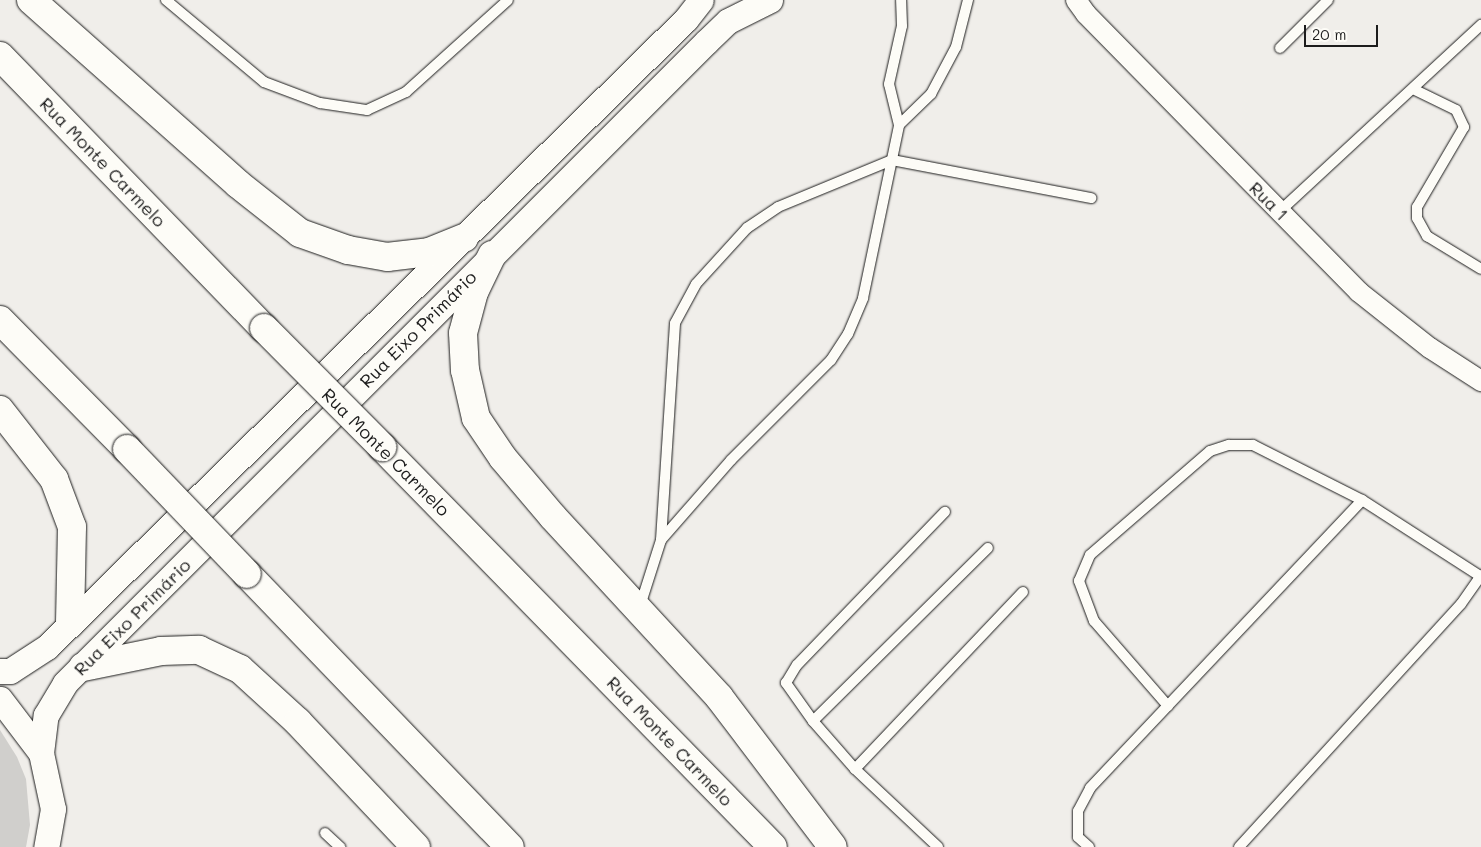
<!DOCTYPE html>
<html>
<head>
<meta charset="utf-8">
<style>
	body { margin:0 }
	#map { position:relative; width:1481px; height:847px; overflow:hidden; background:#f0eeea; font-family:Mali,sans-serif }
	div>[style] { position:absolute }
	.green>* { inset:0; background:#d0cfcc }
	.roads { filter:drop-shadow(0 0 1px #1c1c1c) drop-shadow(0 0 1px #1c1c1c) }
	.service>* { height:10px; margin:-5px; padding:0 5px; transform-origin:5px; border-radius:5px; background:#fdfcf7 }
	.minor>* { height:20px; margin:-10px; padding:0 10px; transform-origin:10px; border-radius:10px; background:#fdfcf7 }
	.tertiary>* { height:25px; margin:-12.5px; padding:0 12.5px; transform-origin:12.5px; border-radius:12.5px; background:#fdfcf7 }
	.trunk>* { height:28px; margin:-14px; padding:0 14px; transform-origin:14px; border-radius:14px; background:#fdfcf7 }
	.bridges { filter:drop-shadow(0 0 1px #1c1c1c) drop-shadow(0 0 1px #1c1c1c) }
	.trunk-bridge>* { height:28px; margin:-14px; padding:0 14px; transform-origin:14px; border-radius:14px; background:#fdfcf7 }
	span { translate:-50% -50%; white-space:nowrap; text-align:center; line-height:1.15; -webkit-text-stroke:4px #fdfcf7; paint-order:stroke }
	.street-label { font-size:18px; color:#1c1c1c }
	.scale { position:absolute; left:1304px; top:25px; width:74px; height:22px; box-sizing:border-box; border:2px solid #1c1c1c; border-top:0; padding-left:6px; font-size:15px; line-height:18px; white-space:nowrap; color:#1c1c1c; -webkit-text-stroke:4px #fdfcf7; paint-order:stroke }
</style>
</head>
<body>
<div id="map">
	<div class="green">
		<i style="clip-path:polygon(0 730px,17px 757px,26px 779px,30px 825px,26px 847px,0 847px)"></i>
	</div>
	<div class="roads">
		<div class="service">
			<i style="left:166px;top:0;width:128px;rotate:39.9deg"></i>
			<i style="left:264px;top:82px;width:60px;rotate:20.6deg"></i>
			<i style="left:320px;top:103px;width:48px;rotate:8.5deg"></i>
			<i style="left:367px;top:110px;width:43px;rotate:-24.8deg"></i>
			<i style="left:406px;top:92px;width:137px;rotate:-42deg"></i>
			<i style="left:1280px;top:48px;width:68px;rotate:-45deg"></i>
			<i style="left:1413px;top:89px;width:48px;rotate:26deg"></i>
			<i style="left:1456px;top:110px;width:19px;rotate:65deg"></i>
			<i style="left:1464px;top:127px;width:93px;rotate:120.4deg"></i>
			<i style="left:1417px;top:207px;width:11px;rotate:90deg"></i>
			<i style="left:1417px;top:218px;width:21px;rotate:61deg"></i>
			<i style="left:1427px;top:236px;width:63px;rotate:31.4deg"></i>
			<i style="left:899px;top:125px;width:45px;rotate:-44.1deg"></i>
			<i style="left:931px;top:94px;width:53px;rotate:-62deg"></i>
			<i style="left:956px;top:47px;width:49px;rotate:-75.7deg"></i>
			<i style="left:1280px;top:211px;width:274px;rotate:-42.8deg"></i>
			<i style="left:661px;top:540px;width:106px;rotate:-48.8deg"></i>
			<i style="left:731px;top:460px;width:141px;rotate:-45deg"></i>
			<i style="left:831px;top:360px;width:31px;rotate:-57deg"></i>
			<i style="left:848px;top:334px;width:39px;rotate:-67deg"></i>
			<i style="left:863px;top:298px;width:177px;rotate:-78.2deg"></i>
			<i style="left:899px;top:125px;width:42px;rotate:-103.7deg"></i>
			<i style="left:889px;top:84px;width:59px;rotate:-77.4deg"></i>
			<i style="left:902px;top:26px;width:26px;rotate:-92deg"></i>
			<i style="left:640px;top:606px;width:69px;rotate:-72.3deg"></i>
			<i style="left:661px;top:540px;width:217px;rotate:-86.3deg"></i>
			<i style="left:675px;top:323px;width:44px;rotate:-61.7deg"></i>
			<i style="left:696px;top:284px;width:76px;rotate:-47.7deg"></i>
			<i style="left:747px;top:228px;width:37px;rotate:-34deg"></i>
			<i style="left:778px;top:207px;width:123px;rotate:-22.4deg"></i>
			<i style="left:892px;top:160px;width:203px;rotate:10.8deg"></i>
			<i style="left:1168px;top:706px;width:113px;rotate:-131deg"></i>
			<i style="left:1094px;top:621px;width:43px;rotate:-110.6deg"></i>
			<i style="left:1079px;top:581px;width:28px;rotate:-67deg"></i>
			<i style="left:1090px;top:555px;width:159px;rotate:-40.9deg"></i>
			<i style="left:1210px;top:451px;width:20px;rotate:-18deg"></i>
			<i style="left:1229px;top:445px;width:24px"></i>
			<i style="left:1253px;top:445px;width:122px;rotate:26.8deg"></i>
			<i style="left:1362px;top:500px;width:140px;rotate:32.8deg"></i>
			<i style="left:813px;top:721px;width:246px;rotate:-44.7deg"></i>
			<i style="left:855px;top:769px;width:244px;rotate:-46.5deg"></i>
			<i style="left:325px;top:833px;width:21px;rotate:43deg"></i>
			<i style="left:938px;top:847px;width:114px;rotate:-136.8deg"></i>
			<i style="left:855px;top:769px;width:64px;rotate:-131.2deg"></i>
			<i style="left:813px;top:721px;width:47px;rotate:-125.4deg"></i>
			<i style="left:786px;top:683px;width:21px;rotate:-59deg"></i>
			<i style="left:797px;top:665px;width:213px;rotate:-46deg"></i>
			<i style="left:1089px;top:847px;width:15px;rotate:-138deg"></i>
			<i style="left:1078px;top:837px;width:26px;rotate:-90deg"></i>
			<i style="left:1078px;top:811px;width:26px;rotate:-62deg"></i>
			<i style="left:1090px;top:788px;width:396px;rotate:-46.6deg"></i>
			<i style="left:1239px;top:847px;width:329px;rotate:-47.6deg"></i>
			<i style="left:1461px;top:604px;width:35px;rotate:-55deg"></i>
		</div>
		<div class="minor">
			<i style="left:1076px;top:0;width:17px;rotate:54deg"></i>
			<i style="left:1086px;top:14px;width:390px;rotate:45.5deg"></i>
			<i style="left:1359px;top:292px;width:90px;rotate:38.3deg"></i>
			<i style="left:1430px;top:348px;width:61px;rotate:32.9deg"></i>
		</div>
		<div class="tertiary">
			<i style="left:0;top:671px;width:10px"></i>
			<i style="left:10px;top:671px;width:44px;rotate:-33deg"></i>
			<i style="left:47px;top:647px;width:896px;rotate:-44.5deg"></i>
			<i style="left:686px;top:19px;width:24px;rotate:-52deg"></i>
			<i style="left:0;top:699px;width:68px;rotate:52.8deg"></i>
			<i style="left:41px;top:753px;width:57px;rotate:77.9deg"></i>
			<i style="left:53px;top:809px;width:39px;rotate:100deg"></i>
			<i style="left:41px;top:753px;width:38px;rotate:-83deg"></i>
			<i style="left:46px;top:715px;width:37px;rotate:-59deg"></i>
			<i style="left:65px;top:683px;width:907px;rotate:-45deg"></i>
			<i style="left:706px;top:42px;width:30px;rotate:-44deg"></i>
			<i style="left:728px;top:21px;width:47px;rotate:-26.6deg"></i>
		</div>
		<div class="trunk">
			<i style="left:31px;top:0;width:277px;rotate:41.6deg"></i>
			<i style="left:238px;top:184px;width:79px;rotate:38.3deg"></i>
			<i style="left:300px;top:233px;width:51px;rotate:19.5deg"></i>
			<i style="left:348px;top:250px;width:40px;rotate:10deg"></i>
			<i style="left:387px;top:257px;width:42px;rotate:-6.8deg"></i>
			<i style="left:429px;top:252px;width:38px;rotate:-22deg"></i>
			<i style="left:0;top:56px;width:379px;rotate:45.9deg"></i>
			<i style="left:492px;top:255px;width:41px;rotate:115.9deg"></i>
			<i style="left:474px;top:292px;width:42px;rotate:105deg"></i>
			<i style="left:463px;top:333px;width:37px;rotate:87deg"></i>
			<i style="left:465px;top:370px;width:49px;rotate:77.1deg"></i>
			<i style="left:476px;top:418px;width:48px;rotate:56deg"></i>
			<i style="left:503px;top:458px;width:77px;rotate:49.7deg"></i>
			<i style="left:553px;top:517px;width:245px;rotate:47.3deg"></i>
			<i style="left:719px;top:697px;width:188px;rotate:52.8deg"></i>
			<i style="left:0;top:320px;width:181px;rotate:45.4deg"></i>
			<i style="left:0;top:410px;width:88px;rotate:52deg"></i>
			<i style="left:54px;top:479px;width:51px;rotate:69.4deg"></i>
			<i style="left:72px;top:527px;width:97px;rotate:91.2deg"></i>
			<i style="left:382px;top:447px;width:559px;rotate:45.65deg"></i>
			<i style="left:247px;top:574px;width:379px;rotate:46.1deg"></i>
			<i style="left:83px;top:667px;width:80px;rotate:-11.6deg"></i>
			<i style="left:161px;top:651px;width:38px;rotate:-2deg"></i>
			<i style="left:199px;top:650px;width:45px;rotate:24.9deg"></i>
			<i style="left:240px;top:669px;width:79px;rotate:42.4deg"></i>
			<i style="left:298px;top:722px;width:172px;rotate:46.7deg"></i>
		</div>
	</div>
	<div class="bridges">
		<div class="trunk-bridge">
			<i style="left:264px;top:328px;width:168px;rotate:45.2deg"></i>
			<i style="left:127px;top:449px;width:173px;rotate:46.2deg"></i>
		</div>
	</div>
	<div class="street-label">
		<span style="left:103px;top:162px;rotate:46deg">Rua Monte Carmelo</span>
		<span style="left:1269px;top:201px;rotate:45deg">Rua 1</span>
		<span style="left:418px;top:329px;rotate:-45deg">Rua Eixo Primário</span>
		<span style="left:386px;top:452px;rotate:45deg">Rua Monte Carmelo</span>
		<span style="left:132px;top:617px;rotate:-45deg">Rua Eixo Primário</span>
		<span style="left:670px;top:741px;rotate:46deg">Rua Monte Carmelo</span>
	</div>
	<div class="scale">20 m</div>
</div>
</body>
</html>
